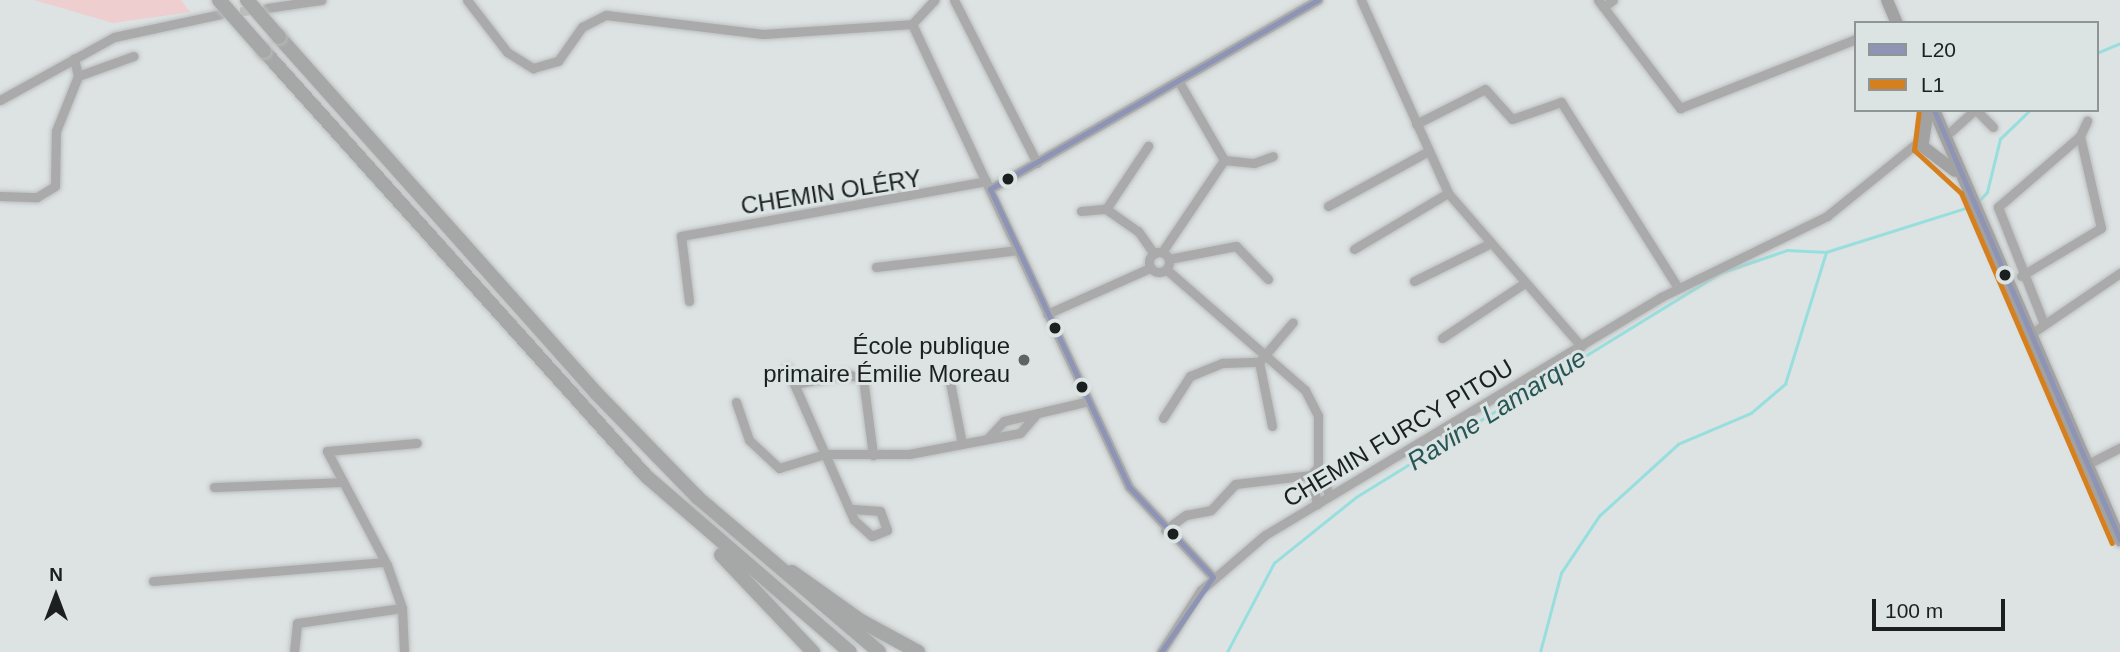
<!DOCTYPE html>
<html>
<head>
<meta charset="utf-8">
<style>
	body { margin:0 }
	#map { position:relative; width:2120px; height:652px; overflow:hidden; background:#dde2e2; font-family:Arial,sans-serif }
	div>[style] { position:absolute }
	.green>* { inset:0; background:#efced0 }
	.stream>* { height:2.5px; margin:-1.25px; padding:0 1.25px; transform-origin:1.25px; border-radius:1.25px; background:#97dfde }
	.minor-tunnel>* { height:9px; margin-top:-4.5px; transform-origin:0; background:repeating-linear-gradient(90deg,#b6bbbb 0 9px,transparent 0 13.5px) }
	.roads { filter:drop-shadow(0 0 2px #bbbebe) drop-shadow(0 0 2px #bbbebe) }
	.minor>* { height:9px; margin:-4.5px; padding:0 4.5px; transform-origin:4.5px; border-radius:4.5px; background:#aaa }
	.minor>.ring { margin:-4.5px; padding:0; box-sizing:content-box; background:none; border:9px solid #aaa; border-radius:50% }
	.major>* { height:12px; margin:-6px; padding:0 6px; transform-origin:6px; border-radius:6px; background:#a2a2a2 }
	.highway>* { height:14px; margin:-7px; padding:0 7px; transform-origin:7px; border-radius:7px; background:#a6a7a7 }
	.bridges { filter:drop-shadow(0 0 2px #bbbebe) drop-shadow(0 0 2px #bbbebe) }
	.highway-bridge>* { height:14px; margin:-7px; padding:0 7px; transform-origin:7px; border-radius:7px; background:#a6a7a7 }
	.bus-1>* { height:5px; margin:-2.5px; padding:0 2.5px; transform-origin:2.5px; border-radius:2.5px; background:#8e94b5 }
	.bus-2>* { height:5px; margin:-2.5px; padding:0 2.5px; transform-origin:2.5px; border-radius:2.5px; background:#d67f1e }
	.dots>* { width:19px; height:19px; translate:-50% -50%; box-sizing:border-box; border:4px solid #dbe4e3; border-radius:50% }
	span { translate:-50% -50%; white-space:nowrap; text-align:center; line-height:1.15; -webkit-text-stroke:6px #dbe4e3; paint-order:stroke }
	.street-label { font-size:24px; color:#1c1f1f }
	.poi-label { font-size:24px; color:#1c1f1f }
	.right { translate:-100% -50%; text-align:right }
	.water-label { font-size:26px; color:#285555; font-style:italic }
	.legend { position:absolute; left:1854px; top:21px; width:245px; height:91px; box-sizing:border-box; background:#dbe4e3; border:2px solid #8f9595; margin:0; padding:9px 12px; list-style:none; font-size:21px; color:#1c1f1f }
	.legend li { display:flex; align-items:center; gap:14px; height:35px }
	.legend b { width:35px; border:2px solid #8f9595 }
	.north { position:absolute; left:21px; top:561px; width:70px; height:70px; -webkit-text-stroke:5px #dbe4e3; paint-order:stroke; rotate:0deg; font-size:19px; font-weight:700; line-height:28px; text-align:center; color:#1c1f1f }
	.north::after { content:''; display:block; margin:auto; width:24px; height:32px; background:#1c1f1f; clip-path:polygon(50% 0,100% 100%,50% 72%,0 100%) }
	.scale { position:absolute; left:1872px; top:599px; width:133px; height:32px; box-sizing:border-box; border:4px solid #1c1f1f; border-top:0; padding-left:9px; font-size:21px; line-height:24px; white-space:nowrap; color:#1c1f1f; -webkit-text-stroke:5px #dbe4e3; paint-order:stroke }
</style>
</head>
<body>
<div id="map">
	<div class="green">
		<i style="clip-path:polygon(34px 0,181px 0,190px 12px,113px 23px)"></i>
	</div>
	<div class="stream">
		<i style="left:2097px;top:53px;width:25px;rotate:-23deg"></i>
		<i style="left:1978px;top:202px;width:13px;rotate:-48deg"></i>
		<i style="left:1987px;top:192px;width:55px;rotate:-76.2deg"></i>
		<i style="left:2000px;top:139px;width:42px;rotate:-44deg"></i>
		<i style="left:1227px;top:652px;width:101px;rotate:-62.2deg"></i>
		<i style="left:1274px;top:563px;width:105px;rotate:-38.8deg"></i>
		<i style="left:1356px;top:497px;width:427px;rotate:-31.6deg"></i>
		<i style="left:1720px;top:273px;width:71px;rotate:-18.9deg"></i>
		<i style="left:1787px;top:250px;width:39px;rotate:3deg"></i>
		<i style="left:1540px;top:652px;width:82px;rotate:-75.1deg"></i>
		<i style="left:1561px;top:573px;width:69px;rotate:-56.3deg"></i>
		<i style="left:1599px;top:516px;width:107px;rotate:-42.3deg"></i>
		<i style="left:1678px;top:444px;width:79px;rotate:-23deg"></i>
		<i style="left:1751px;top:413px;width:45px;rotate:-40.5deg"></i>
		<i style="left:1785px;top:384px;width:138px;rotate:-72.7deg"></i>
		<i style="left:1826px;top:252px;width:153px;rotate:-17.5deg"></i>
	</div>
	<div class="minor-tunnel">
		<i style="left:227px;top:13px;width:31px;rotate:-7deg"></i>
	</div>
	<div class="roads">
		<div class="minor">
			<i style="left:467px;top:0;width:66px;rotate:52.4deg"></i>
			<i style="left:507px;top:52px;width:31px;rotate:32deg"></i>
			<i style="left:533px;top:68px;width:26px;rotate:-16deg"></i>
			<i style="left:558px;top:61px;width:42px;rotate:-54.8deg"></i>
			<i style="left:582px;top:27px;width:27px;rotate:-27deg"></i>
			<i style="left:606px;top:15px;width:158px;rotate:6.9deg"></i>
			<i style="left:763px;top:34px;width:149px;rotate:-3.8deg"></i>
			<i style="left:954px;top:0;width:183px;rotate:63deg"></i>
			<i style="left:1361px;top:0;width:212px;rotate:65.7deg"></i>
			<i style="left:1448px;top:193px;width:203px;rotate:49deg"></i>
			<i style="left:1598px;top:0;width:136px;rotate:52.8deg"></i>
			<i style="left:1680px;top:108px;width:189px;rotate:-21.4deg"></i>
			<i style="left:1603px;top:7px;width:12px;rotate:-35deg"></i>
			<i style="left:267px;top:8px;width:55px;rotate:-8.4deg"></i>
			<i style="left:912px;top:24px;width:511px;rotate:64.89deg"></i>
			<i style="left:1129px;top:487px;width:123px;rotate:47deg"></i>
			<i style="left:912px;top:24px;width:33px;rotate:-47deg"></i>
			<i style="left:78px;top:76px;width:59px;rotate:-19.7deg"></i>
			<i style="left:1179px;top:82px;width:90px;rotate:60deg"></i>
			<i style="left:1224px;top:160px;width:30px;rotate:6deg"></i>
			<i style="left:1254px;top:163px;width:20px;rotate:-20deg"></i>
			<i style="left:0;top:100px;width:130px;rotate:-28.9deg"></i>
			<i style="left:114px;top:37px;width:109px;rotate:-12.1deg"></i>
			<i style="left:1976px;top:110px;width:24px;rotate:45deg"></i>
			<i style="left:1416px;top:124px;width:77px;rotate:-26.9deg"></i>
			<i style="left:1485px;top:89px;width:40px;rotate:48deg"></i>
			<i style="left:1512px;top:119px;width:52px;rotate:-19.1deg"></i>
			<i style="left:1561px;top:102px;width:220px;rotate:57.8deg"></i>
			<i style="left:1948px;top:134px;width:36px;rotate:-42deg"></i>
			<i style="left:990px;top:189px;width:379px;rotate:-30deg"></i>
			<i style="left:0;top:196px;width:37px;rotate:2deg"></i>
			<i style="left:37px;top:197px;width:21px;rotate:-31deg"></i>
			<i style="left:55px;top:186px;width:55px;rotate:-89deg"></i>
			<i style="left:56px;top:131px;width:59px;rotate:-68.2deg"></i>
			<i style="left:78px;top:76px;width:18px;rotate:-103deg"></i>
			<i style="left:1328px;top:206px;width:111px;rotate:-28.7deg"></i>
			<i style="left:1106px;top:209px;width:76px;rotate:-56.3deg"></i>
			<i style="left:1081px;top:211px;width:25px;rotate:-5deg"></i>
			<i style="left:1106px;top:209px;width:39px;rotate:35deg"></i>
			<i style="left:1138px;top:231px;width:28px;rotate:55deg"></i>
			<i style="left:1354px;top:249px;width:109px;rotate:-30.8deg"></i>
			<i class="ring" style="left:1149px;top:252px;width:11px;height:11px"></i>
			<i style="left:1162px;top:252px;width:111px;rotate:-56deg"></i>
			<i style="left:1169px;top:259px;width:68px;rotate:-11deg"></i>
			<i style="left:1236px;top:246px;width:46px;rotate:45.9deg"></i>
			<i style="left:876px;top:267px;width:143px;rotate:-6.8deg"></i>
			<i style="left:1167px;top:270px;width:183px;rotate:41deg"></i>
			<i style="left:1305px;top:390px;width:29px;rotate:63deg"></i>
			<i style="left:1318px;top:416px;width:51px;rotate:90deg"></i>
			<i style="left:1318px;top:467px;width:31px;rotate:68deg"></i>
			<i style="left:2021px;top:276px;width:93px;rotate:-31deg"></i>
			<i style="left:2101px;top:228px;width:94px;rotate:-102.9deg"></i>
			<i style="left:1414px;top:281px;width:81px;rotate:-26.3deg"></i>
			<i style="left:689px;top:301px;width:65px;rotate:-97deg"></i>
			<i style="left:681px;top:236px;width:310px;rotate:-10.2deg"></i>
			<i style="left:1047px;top:314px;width:113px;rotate:-24.1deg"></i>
			<i style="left:2044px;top:324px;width:126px;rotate:-111.5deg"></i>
			<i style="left:1998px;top:207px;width:108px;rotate:-40.9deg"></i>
			<i style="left:2080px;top:136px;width:17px;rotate:-65deg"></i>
			<i style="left:2032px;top:333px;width:107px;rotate:-34.3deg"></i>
			<i style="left:1442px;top:338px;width:97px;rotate:-33.7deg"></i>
			<i style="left:787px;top:368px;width:166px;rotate:66.2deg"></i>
			<i style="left:854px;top:520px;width:24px;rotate:42deg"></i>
			<i style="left:872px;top:536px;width:16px;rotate:-22deg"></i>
			<i style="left:887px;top:530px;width:20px;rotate:-110deg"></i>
			<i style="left:880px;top:511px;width:31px;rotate:-176deg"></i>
			<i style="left:949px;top:377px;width:68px;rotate:79deg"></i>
			<i style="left:795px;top:384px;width:50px;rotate:-11.5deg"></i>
			<i style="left:844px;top:374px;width:19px;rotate:12deg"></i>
			<i style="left:863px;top:378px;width:78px;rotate:82.6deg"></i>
			<i style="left:736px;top:402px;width:40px;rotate:71.1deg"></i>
			<i style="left:749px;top:440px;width:41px;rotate:43deg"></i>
			<i style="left:779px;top:468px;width:48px;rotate:-16.9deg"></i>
			<i style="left:825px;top:454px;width:84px"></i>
			<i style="left:909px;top:454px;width:113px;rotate:-10.7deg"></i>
			<i style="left:1020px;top:433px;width:23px;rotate:-49deg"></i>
			<i style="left:1163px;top:418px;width:50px;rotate:-57.3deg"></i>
			<i style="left:1190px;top:376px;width:35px;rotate:-22deg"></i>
			<i style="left:1222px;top:363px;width:37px;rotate:-2deg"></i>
			<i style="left:1272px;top:426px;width:65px;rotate:-101.5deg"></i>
			<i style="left:1259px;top:362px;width:52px;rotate:-49.6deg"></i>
			<i style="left:987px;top:439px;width:25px;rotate:-47deg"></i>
			<i style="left:1004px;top:421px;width:87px;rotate:-13.2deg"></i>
			<i style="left:2088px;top:464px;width:36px;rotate:-27deg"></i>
			<i style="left:1311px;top:475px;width:30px;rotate:78deg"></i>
			<i style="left:214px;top:487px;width:129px;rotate:-2.2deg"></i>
			<i style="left:1165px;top:530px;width:26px;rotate:-36deg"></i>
			<i style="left:1186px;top:515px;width:25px;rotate:-11deg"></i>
			<i style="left:1211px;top:510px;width:35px;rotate:-47deg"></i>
			<i style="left:1235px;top:484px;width:77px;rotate:-6.8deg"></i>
			<i style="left:1311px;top:475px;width:11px;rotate:-49deg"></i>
			<i style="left:153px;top:581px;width:232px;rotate:-4.7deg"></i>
			<i style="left:294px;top:652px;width:29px;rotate:-84deg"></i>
			<i style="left:297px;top:623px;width:106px;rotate:-8.1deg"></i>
			<i style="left:404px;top:652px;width:44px;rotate:-92.6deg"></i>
			<i style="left:402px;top:608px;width:46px;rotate:-109.2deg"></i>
			<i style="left:387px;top:565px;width:129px;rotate:-117.8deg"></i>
			<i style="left:327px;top:451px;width:90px;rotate:-5.1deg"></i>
			<i style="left:1161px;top:652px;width:74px;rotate:-57.2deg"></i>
			<i style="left:1201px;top:590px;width:84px;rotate:-40.7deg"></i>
			<i style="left:1265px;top:535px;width:462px;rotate:-31deg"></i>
			<i style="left:1661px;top:297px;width:185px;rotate:-26deg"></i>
			<i style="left:1827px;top:216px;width:121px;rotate:-39deg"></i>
		</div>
		<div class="major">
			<i style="left:1887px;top:0;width:25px;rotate:67deg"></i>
			<i style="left:1928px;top:110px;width:36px;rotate:99deg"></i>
			<i style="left:1922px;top:146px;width:41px;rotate:37.1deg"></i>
			<i style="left:1934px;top:110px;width:469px;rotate:66.6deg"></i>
		</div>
		<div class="highway">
			<i style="left:279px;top:37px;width:478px;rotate:48.3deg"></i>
			<i style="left:597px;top:394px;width:144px;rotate:45.8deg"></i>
			<i style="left:697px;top:497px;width:239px;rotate:40.4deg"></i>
			<i style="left:264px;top:51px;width:571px;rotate:48.05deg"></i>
			<i style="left:646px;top:476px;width:269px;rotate:40.8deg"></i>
			<i style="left:721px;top:555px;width:134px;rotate:46.5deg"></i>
			<i style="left:792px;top:572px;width:85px;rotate:35.4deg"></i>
			<i style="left:861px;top:621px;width:65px;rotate:28.5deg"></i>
		</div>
	</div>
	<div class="bridges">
		<div class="highway-bridge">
			<i style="left:219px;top:0;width:68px;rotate:48.6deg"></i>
			<i style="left:247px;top:0;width:49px;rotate:49.1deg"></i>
		</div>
	</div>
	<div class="bus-1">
		<i style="left:1934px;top:110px;width:469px;rotate:66.6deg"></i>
		<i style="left:1161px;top:652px;width:91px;rotate:-55.3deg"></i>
		<i style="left:1213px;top:577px;width:123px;rotate:-133deg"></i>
		<i style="left:1129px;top:487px;width:329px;rotate:-115deg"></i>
		<i style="left:990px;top:189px;width:379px;rotate:-30deg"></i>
	</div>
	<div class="bus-2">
		<i style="left:1919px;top:110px;width:40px;rotate:97.1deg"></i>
		<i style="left:1914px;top:150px;width:64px;rotate:42.5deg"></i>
		<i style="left:1961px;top:193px;width:381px;rotate:66.7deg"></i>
	</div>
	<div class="dots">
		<i style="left:1008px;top:179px;background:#1c1f1f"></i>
		<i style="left:2005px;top:275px;background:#1c1f1f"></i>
		<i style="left:1055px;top:328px;background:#1c1f1f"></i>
		<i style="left:1024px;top:360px;background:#606363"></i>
		<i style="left:1082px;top:387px;background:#1c1f1f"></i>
		<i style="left:1173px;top:534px;background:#1c1f1f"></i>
	</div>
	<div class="street-label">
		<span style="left:831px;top:192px;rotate:-9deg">CHEMIN OLÉRY</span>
		<span style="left:1398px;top:433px;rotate:-31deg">CHEMIN FURCY PITOU</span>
	</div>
	<div class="poi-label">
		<span class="right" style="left:1010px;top:360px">École publique<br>primaire Émilie Moreau</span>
	</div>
	<div class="water-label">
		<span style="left:1497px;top:410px;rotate:-32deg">Ravine Lamarque</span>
	</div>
	<ul class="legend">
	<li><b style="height:9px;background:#8e94b5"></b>L20</li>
	<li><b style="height:9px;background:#d67f1e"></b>L1</li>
	</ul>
	<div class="north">N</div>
	<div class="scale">100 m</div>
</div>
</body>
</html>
